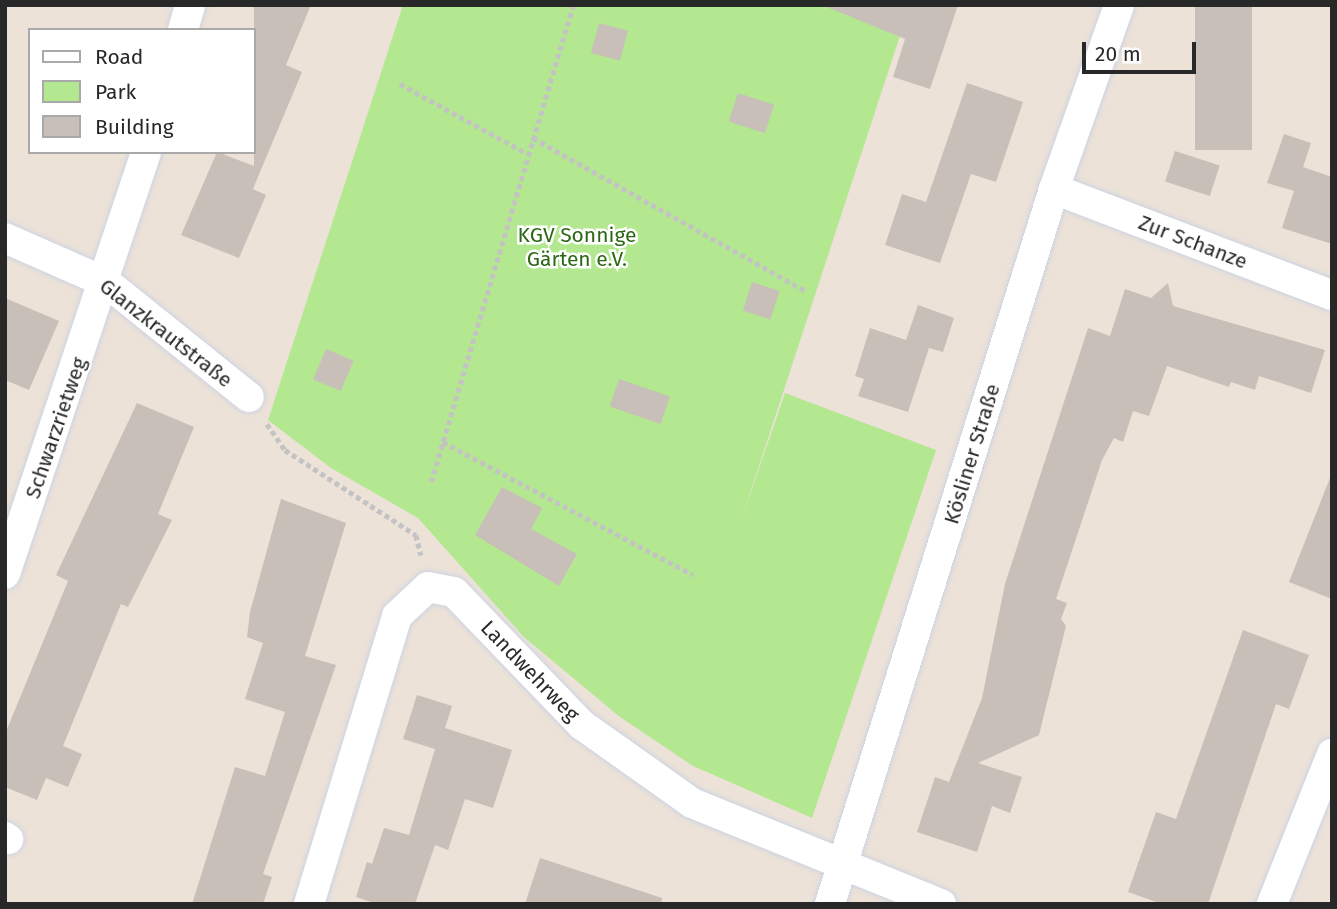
<!DOCTYPE html>
<html>
<head>
<meta charset="utf-8">
<style>
	body { margin:0 }
	#map { position:relative; width:1337px; height:909px; overflow:hidden; background:#ece2d8; font-family:"Fira Sans",sans-serif }
	div>[style] { position:absolute }
	.green>* { inset:0; background:#b3e790 }
	.building>* { inset:0; background:#c7bfb8; transform-origin:0 0 }
	.path>* { height:4.5px; margin-top:-2.25px; transform-origin:0; background:repeating-linear-gradient(90deg,#c3c3c3 0 5px,transparent 0 8.5px) }
	.roads { filter:drop-shadow(0 0 2px #cdd3e2) drop-shadow(0 0 2px #cdd3e2) }
	.street>* { height:30px; margin:-15px; padding:0 15px; transform-origin:15px; border-radius:15px; background:#fff }
	span { translate:-50% -50%; white-space:nowrap; text-align:center; line-height:1.15; -webkit-text-stroke:5px #fff; paint-order:stroke }
	.park-label { font-size:21px; color:#2c6814 }
	.street-label { font-size:21px; color:#282828 }
	.frame { position:absolute; inset:0; border:7px solid #282828; pointer-events:none }
	.legend { position:absolute; left:28px; top:28px; width:228px; height:126px; box-sizing:border-box; background:#fff; border:2px solid #a9a9a9; margin:0; padding:9px 12px; list-style:none; font-size:21px; color:#282828 }
	.legend li { display:flex; align-items:center; gap:14px; height:35px }
	.legend b { width:35px; border:2px solid #a9a9a9 }
	.scale { position:absolute; left:1082px; top:42px; width:114px; height:32px; box-sizing:border-box; border:4px solid #282828; border-top:0; padding-left:9px; font-size:21px; line-height:24px; white-space:nowrap; color:#282828; -webkit-text-stroke:5px #fff; paint-order:stroke }
</style>
</head>
<body>
<div id="map">
	<div class="green">
		<i style="clip-path:polygon(403px 5px,910px 5px,740px 524px,785px 393px,936px 450px,812px 818px,693px 766px,620px 717px,524px 637px,418px 518px,331px 468px,268px 420px)"></i>
	</div>
	<div class="building">
		<i style="clip-path:polygon(254px 5px,311px 5px,286px 65px,302px 72px,253px 189px,266px 195px,239px 258px,181px 235px,217px 152px,254px 166px)"></i>
		<i style="clip-path:polygon(822px 5px,958px 5px,930px 89px,893px 77px,905px 39px)"></i>
		<i style="left:1195px;top:5px;width:57px;height:145px"></i>
		<i style="left:599px;top:23px;width:30px;height:31px;rotate:15deg"></i>
		<i style="clip-path:polygon(967px 83px,1023px 102px,996px 182px,971px 174px,940px 263px,885px 245px,902px 194px,926px 202px)"></i>
		<i style="left:738px;top:93px;width:38px;height:30px;rotate:18deg"></i>
		<i style="clip-path:polygon(1284px 134px,1311px 143px,1303px 167px,1332px 177px,1332px 244px,1282px 228px,1294px 191px,1267px 183px)"></i>
		<i style="left:1175px;top:151px;width:47px;height:32px;rotate:18deg"></i>
		<i style="left:752px;top:282px;width:29px;height:30px;rotate:18deg"></i>
		<i style="clip-path:polygon(1168px 283px,1173px 306px,1325px 350px,1311px 393px,1259px 376px,1255px 390px,1231px 382px,1229px 387px,1167px 366px,1149px 416px,1133px 411px,1123px 442px,1114px 438px,1102px 460px,1056px 599px,1067px 603px,1061px 619px,1066px 626px,1039px 735px,978px 763px,1022px 777px,1010px 813px,992px 806px,977px 852px,917px 832px,935px 777px,949px 782px,982px 698px,1005px 584px,1088px 328px,1110px 336px,1125px 289px,1151px 298px)"></i>
		<i style="clip-path:polygon(5px 298px,59px 321px,29px 390px,5px 380px)"></i>
		<i style="clip-path:polygon(918px 305px,954px 318px,943px 352px,929px 348px,908px 412px,858px 396px,864px 379px,855px 376px,870px 328px,906px 340px)"></i>
		<i style="left:326px;top:349px;width:30px;height:33px;rotate:23deg"></i>
		<i style="left:619px;top:379px;width:54px;height:29px;rotate:19deg"></i>
		<i style="clip-path:polygon(137px 403px,194px 427px,158px 514px,172px 520px,128px 607px,121px 604px,63px 746px,82px 754px,68px 787px,46px 778px,37px 800px,5px 787px,5px 734px,68px 581px,56px 575px)"></i>
		<i style="clip-path:polygon(1330px 478px,1332px 478px,1332px 599px,1289px 582px)"></i>
		<i style="clip-path:polygon(502px 487px,542px 508px,531px 529px,577px 554px,559px 586px,475px 535px)"></i>
		<i style="clip-path:polygon(281px 499px,346px 523px,305px 656px,336px 665px,263px 874px,272px 877px,263px 904px,192px 904px,235px 767px,265px 776px,285px 712px,245px 699px,263px 643px,247px 637px,250px 612px)"></i>
		<i style="clip-path:polygon(1243px 630px,1309px 655px,1289px 709px,1276px 704px,1208px 904px,1162px 904px,1128px 892px,1156px 812px,1176px 819px)"></i>
		<i style="clip-path:polygon(417px 695px,452px 706px,445px 728px,512px 750px,493px 808px,465px 799px,448px 850px,435px 845px,415px 904px,377px 904px,356px 897px,367px 862px,372px 864px,384px 828px,409px 835px,435px 749px,403px 739px)"></i>
		<i style="clip-path:polygon(540px 858px,662px 898px,661px 904px,525px 904px)"></i>
	</div>
	<div class="path">
		<i style="left:400px;top:84px;width:146px;rotate:28.7deg"></i>
		<i style="left:533px;top:138px;width:313px;rotate:29.3deg"></i>
		<i style="left:267px;top:424px;width:32px;rotate:55deg"></i>
		<i style="left:285px;top:450px;width:156px;rotate:33deg"></i>
		<i style="left:416px;top:535px;width:21px;rotate:76deg"></i>
		<i style="left:443px;top:442px;width:283px;rotate:28deg"></i>
		<i style="left:431px;top:482px;width:498px;rotate:-73.4deg"></i>
	</div>
	<div class="roads">
		<div class="street">
			<i style="left:183px;top:30px;width:26px;rotate:-74deg"></i>
			<i style="left:1054px;top:189px;width:298px;rotate:20.9deg"></i>
			<i style="left:5px;top:238px;width:111px;rotate:23.8deg"></i>
			<i style="left:107px;top:283px;width:182px;rotate:38.8deg"></i>
			<i style="left:5px;top:574px;width:445px;rotate:-71.5deg"></i>
			<i style="left:5px;top:837px;width:4px;rotate:34deg"></i>
			<i style="left:309px;top:904px;width:301px;rotate:-73deg"></i>
			<i style="left:397px;top:616px;width:42px;rotate:-43.1deg"></i>
			<i style="left:428px;top:587px;width:26px;rotate:11deg"></i>
			<i style="left:454px;top:592px;width:185px;rotate:46.1deg"></i>
			<i style="left:582px;top:725px;width:135px;rotate:35.3deg"></i>
			<i style="left:692px;top:803px;width:269px;rotate:22.1deg"></i>
			<i style="left:830px;top:904px;width:749px;rotate:-72.6deg"></i>
			<i style="left:1054px;top:189px;width:195px;rotate:-70.5deg"></i>
			<i style="left:1272px;top:904px;width:162px;rotate:-68.2deg"></i>
		</div>
	</div>
	<div class="park-label">
		<span style="left:577px;top:247px">KGV Sonnige<br>Gärten e.V.</span>
	</div>
	<div class="street-label">
		<span style="left:1193px;top:242px;rotate:21deg">Zur Schanze</span>
		<span style="left:166px;top:333px;rotate:38deg">Glanzkrautstraße</span>
		<span style="left:56px;top:428px;rotate:-71deg">Schwarzrietweg</span>
		<span style="left:972px;top:454px;rotate:-73deg">Kösliner Straße</span>
		<span style="left:530px;top:671px;rotate:46deg">Landwehrweg</span>
	</div>
	<div class="frame"></div>
	<ul class="legend">
	<li><b style="height:9px;background:#fff"></b>Road</li>
	<li><b style="height:19px;background:#b3e790"></b>Park</li>
	<li><b style="height:19px;background:#c7bfb8"></b>Building</li>
	</ul>
	<div class="scale">20 m</div>
</div>
</body>
</html>
